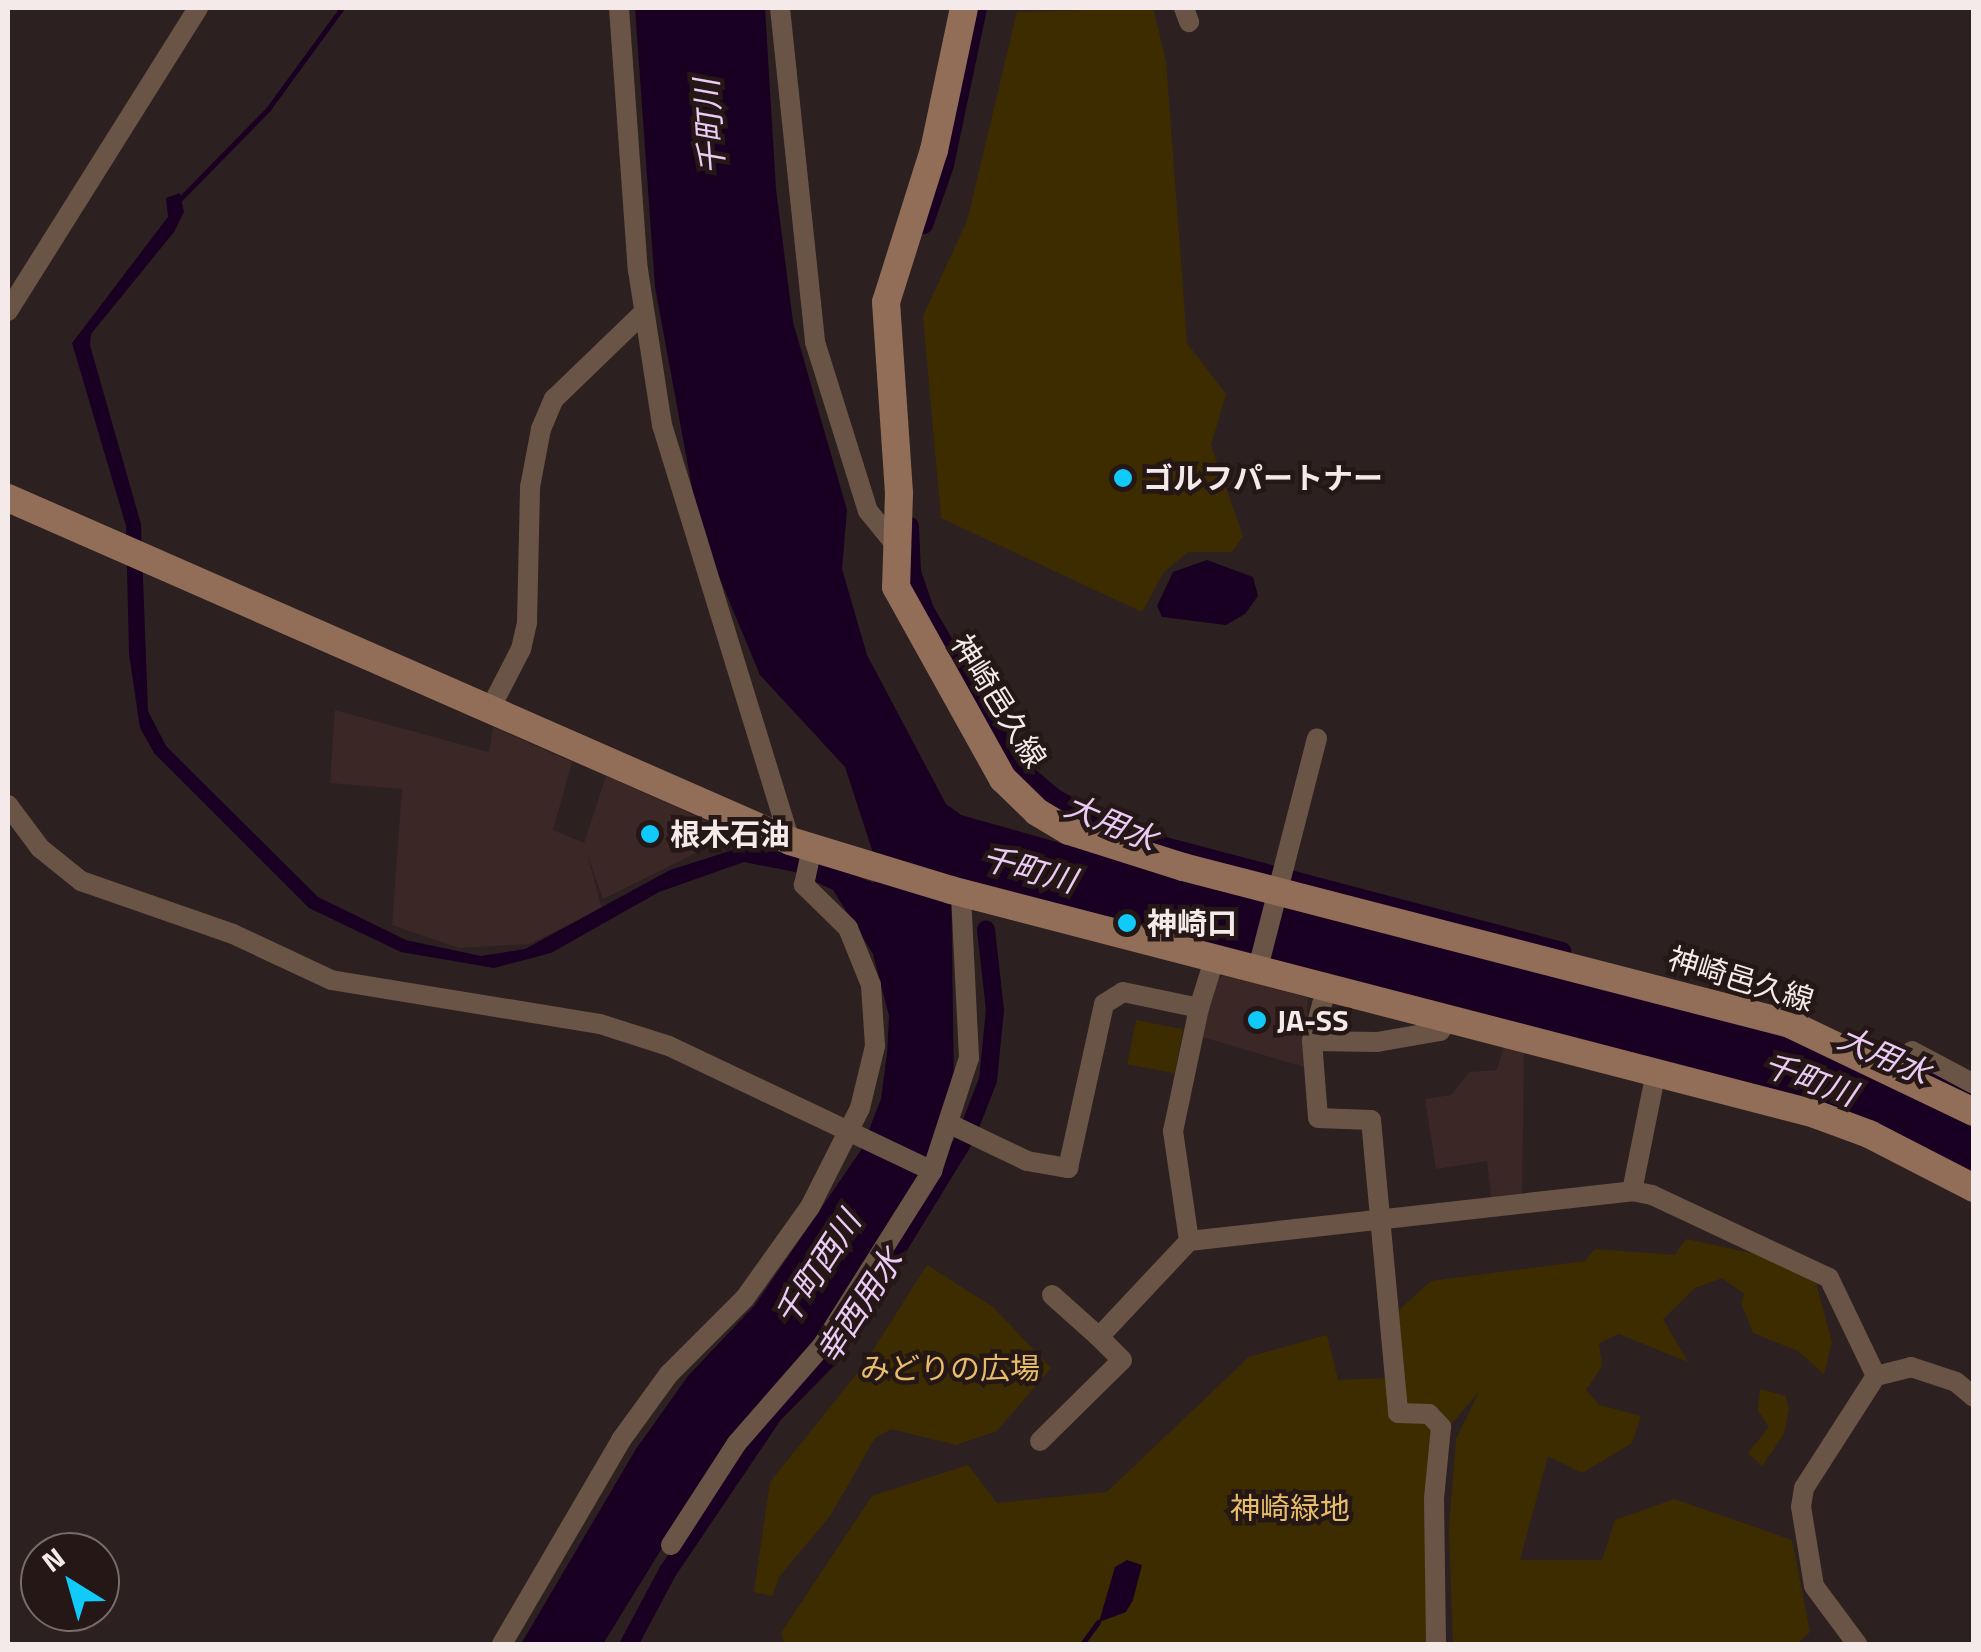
<!DOCTYPE html>
<html>
<head>
<meta charset="utf-8">
<style>
	body { margin:0 }
	#map { position:relative; width:1981px; height:1652px; overflow:hidden; background:#2d2020; font-family:"Titillium Web","Noto Sans JP",sans-serif }
	div>[style] { position:absolute }
	.built>* { inset:0; background:#3b2726 }
	.green>* { inset:0; background:#3e2c01; transform-origin:0 0 }
	.water>* { inset:0; background:#190022 }
	.stream>* { height:5px; margin:-2.5px; padding:0 2.5px; transform-origin:2.5px; border-radius:2.5px; background:#190022 }
	.canal>* { height:18px; margin:-9px; padding:0 9px; transform-origin:9px; border-radius:9px; background:#190022 }
	.street>* { height:20px; margin:-10px; padding:0 10px; transform-origin:10px; border-radius:10px; background:#6a5446 }
	.secondary>* { height:28px; margin:-14px; padding:0 14px; transform-origin:14px; border-radius:14px; background:#926e58 }
	.dots>* { width:28px; height:28px; translate:-50% -50%; box-sizing:border-box; border:5px solid #241716; border-radius:50% }
	span { translate:-50% -50%; white-space:nowrap; text-align:center; line-height:1.15; -webkit-text-stroke:9px #241716; paint-order:stroke }
	.poi-label { font-size:30px; color:#f4eaea; font-weight:700 }
	.left { translate:0 -50%; text-align:left }
	.street-label { font-size:30px; color:#f4eaea }
	.park-label { font-size:30px; color:#e7bd6a }
	.water-label { font-size:32px; color:#ebcbf5; font-style:italic }
	.frame { position:absolute; inset:0; border:10px solid #f4eaea; pointer-events:none }
	.north { position:absolute; left:20px; top:1532px; width:100px; height:100px; box-sizing:border-box; background:#241716; border:2px solid #776b6b; border-radius:50%; rotate:323deg; font-size:28px; font-weight:700; line-height:40px; text-align:center; color:#f4eaea }
	.north::after { content:''; display:block; margin:auto; width:35px; height:45px; background:#10cafa; clip-path:polygon(50% 0,100% 100%,50% 72%,0 100%) }
</style>
</head>
<body>
<div id="map">
	<div class="built">
		<i style="clip-path:polygon(335px 710px,489px 752px,493px 727px,572px 762px,553px 830px,584px 843px,606px 776px,716px 825px,708px 847px,603px 899px,587px 854px,602px 909px,529px 944px,459px 948px,392px 925px,402px 789px,330px 783px)"></i>
		<i style="clip-path:polygon(1224px 975px,1308px 998px,1304px 1067px,1199px 1036px,1217px 979px)"></i>
		<i style="clip-path:polygon(1504px 1046px,1524px 1052px,1522px 1196px,1492px 1202px,1487px 1161px,1436px 1169px,1425px 1099px,1451px 1095px,1470px 1072px,1497px 1070px)"></i>
	</div>
	<div class="green">
		<i style="clip-path:polygon(1153px 8px,1166px 61px,1187px 343px,1226px 394px,1211px 445px,1243px 536px,1232px 552px,1188px 552px,1164px 572px,1142px 612px,941px 518px,923px 316px,967px 221px,1017px 12px)"></i>
		<i style="left:1136px;top:1020px;width:48px;height:45px;rotate:11deg"></i>
		<i style="clip-path:polygon(1686px 1239px,1761px 1255px,1816px 1283px,1832px 1342px,1824px 1374px,1798px 1351px,1753px 1333px,1741px 1302px,1745px 1294px,1722px 1278px,1695px 1288px,1663px 1319px,1688px 1362px,1619px 1334px,1599px 1343px,1602px 1366px,1586px 1390px,1599px 1405px,1641px 1416px,1632px 1443px,1582px 1473px,1548px 1456px,1520px 1560px,1602px 1560px,1615px 1520px,1674px 1499px,1792px 1540px,1810px 1632px,1797px 1644px,1453px 1644px,1449px 1529px,1456px 1439px,1479px 1392px,1439px 1438px,1431px 1644px,785px 1644px,781px 1633px,872px 1496px,968px 1465px,997px 1503px,1107px 1492px,1249px 1357px,1327px 1335px,1338px 1380px,1389px 1378px,1397px 1312px,1431px 1281px,1585px 1261px,1595px 1249px,1675px 1255px)"></i>
		<i style="clip-path:polygon(927px 1265px,993px 1307px,1051px 1368px,997px 1431px,956px 1445px,891px 1429px,875px 1438px,830px 1516px,779px 1577px,772px 1596px,754px 1592px,770px 1482px,863px 1366px)"></i>
		<i style="clip-path:polygon(1760px 1389px,1785px 1396px,1789px 1408px,1784px 1434px,1762px 1466px,1748px 1453px,1769px 1427px,1758px 1410px)"></i>
	</div>
	<div class="water">
		<i style="clip-path:polygon(635px 8px,765px 8px,776px 189px,793px 322px,847px 510px,842px 569px,867px 655px,946px 804px,961px 815px,1085px 850px,1780px 1027px,1973px 1122px,1973px 1175px,1817px 1101px,951px 876px,954px 1087px,933px 1153px,814px 1346px,667px 1540px,603px 1644px,521px 1644px,636px 1449px,688px 1376px,755px 1305px,861px 1150px,881px 1099px,887px 1054px,889px 1016px,873px 954px,833px 890px,795px 872px,744px 862px,659px 892px,551px 953px,494px 968px,401px 952px,309px 908px,154px 753px,140px 728px,129px 654px,126px 526px,72px 343px,168px 217px,166px 198px,180px 193px,184px 212px,174px 232px,91px 334px,90px 345px,141px 524px,148px 711px,166px 746px,318px 897px,406px 940px,481px 956px,525px 949px,670px 870px,761px 841px,874px 883px,874px 856px,845px 767px,760px 675px,700px 531px,655px 287px)"></i>
		<i style="clip-path:polygon(1207px 560px,1253px 577px,1258px 596px,1245px 614px,1226px 625px,1162px 617px,1157px 606px,1173px 572px)"></i>
		<i style="clip-path:polygon(1127px 1560px,1142px 1565px,1133px 1600px,1126px 1612px,1099px 1622px,1115px 1567px)"></i>
	</div>
	<div class="stream">
		<i style="left:180px;top:199px;width:126px;rotate:-45.6deg"></i>
		<i style="left:268px;top:109px;width:125px;rotate:-53.8deg"></i>
		<i style="left:1082px;top:1644px;width:27px;rotate:-54deg"></i>
	</div>
	<div class="canal">
		<i style="left:924px;top:225px;width:64px;rotate:-70.7deg"></i>
		<i style="left:945px;top:165px;width:160px;rotate:-78.1deg"></i>
		<i style="left:910px;top:526px;width:46px;rotate:87.5deg"></i>
		<i style="left:912px;top:572px;width:40px;rotate:71.1deg"></i>
		<i style="left:925px;top:610px;width:178px;rotate:59.7deg"></i>
		<i style="left:1015px;top:764px;width:52px;rotate:40.4deg"></i>
		<i style="left:1055px;top:798px;width:81px;rotate:27.8deg"></i>
		<i style="left:1127px;top:836px;width:450px;rotate:14.8deg"></i>
		<i style="left:1864px;top:1045px;width:121px;rotate:24.4deg"></i>
		<i style="left:629px;top:1644px;width:83px;rotate:-61.9deg"></i>
		<i style="left:668px;top:1571px;width:189px;rotate:-56deg"></i>
		<i style="left:774px;top:1414px;width:84px;rotate:-45.5deg"></i>
		<i style="left:833px;top:1354px;width:252px;rotate:-58.5deg"></i>
		<i style="left:965px;top:1139px;width:63px;rotate:-68.7deg"></i>
		<i style="left:988px;top:1080px;width:70px;rotate:-84.3deg"></i>
		<i style="left:995px;top:1010px;width:81px;rotate:-96.4deg"></i>
	</div>
	<div class="street">
		<i style="left:619px;top:8px;width:263px;rotate:85.9deg"></i>
		<i style="left:638px;top:270px;width:157px;rotate:81.2deg"></i>
		<i style="left:662px;top:425px;width:435px;rotate:72.9deg"></i>
		<i style="left:780px;top:8px;width:336px;rotate:84deg"></i>
		<i style="left:815px;top:342px;width:177px;rotate:72.6deg"></i>
		<i style="left:868px;top:511px;width:49px;rotate:50.8deg"></i>
		<i style="left:1184px;top:8px;width:15px;rotate:70deg"></i>
		<i style="left:8px;top:311px;width:358px;rotate:-57.9deg"></i>
		<i style="left:490px;top:709px;width:68px;rotate:-62.7deg"></i>
		<i style="left:521px;top:649px;width:28px;rotate:-77deg"></i>
		<i style="left:527px;top:622px;width:135px;rotate:-88.7deg"></i>
		<i style="left:530px;top:487px;width:59px;rotate:-79.3deg"></i>
		<i style="left:541px;top:429px;width:33px;rotate:-67deg"></i>
		<i style="left:554px;top:399px;width:124px;rotate:-44deg"></i>
		<i style="left:8px;top:805px;width:54px;rotate:53.3deg"></i>
		<i style="left:40px;top:848px;width:53px;rotate:38.8deg"></i>
		<i style="left:81px;top:881px;width:161px;rotate:19.2deg"></i>
		<i style="left:233px;top:934px;width:108px;rotate:25.1deg"></i>
		<i style="left:331px;top:980px;width:273px;rotate:9.3deg"></i>
		<i style="left:600px;top:1024px;width:72px;rotate:17.7deg"></i>
		<i style="left:669px;top:1046px;width:291px;rotate:25.4deg"></i>
		<i style="left:1258px;top:968px;width:237px;rotate:-75.6deg"></i>
		<i style="left:1327px;top:986px;width:57px;rotate:105.3deg"></i>
		<i style="left:1312px;top:1041px;width:77px;rotate:85.5deg"></i>
		<i style="left:1318px;top:1118px;width:53px;rotate:2.2deg"></i>
		<i style="left:1371px;top:1120px;width:294px;rotate:84.7deg"></i>
		<i style="left:1398px;top:1413px;width:31px;rotate:2deg"></i>
		<i style="left:1429px;top:1414px;width:18px;rotate:47deg"></i>
		<i style="left:1441px;top:1427px;width:72px;rotate:95.6deg"></i>
		<i style="left:1434px;top:1499px;width:145px;rotate:89.2deg"></i>
		<i style="left:1199px;top:1008px;width:53px;rotate:-72.6deg"></i>
		<i style="left:1312px;top:1041px;width:65px;rotate:0.9deg"></i>
		<i style="left:1377px;top:1042px;width:64px;rotate:-9.9deg"></i>
		<i style="left:1440px;top:1031px;width:16px;rotate:-52deg"></i>
		<i style="left:1912px;top:1051px;width:70px;rotate:28deg"></i>
		<i style="left:952px;top:1125px;width:83px;rotate:25.6deg"></i>
		<i style="left:1027px;top:1161px;width:42px;rotate:9.7deg"></i>
		<i style="left:1068px;top:1168px;width:168px;rotate:-77.6deg"></i>
		<i style="left:1104px;top:1004px;width:22px;rotate:-32deg"></i>
		<i style="left:1123px;top:992px;width:78px;rotate:11.9deg"></i>
		<i style="left:1199px;top:1008px;width:126px;rotate:101.9deg"></i>
		<i style="left:1173px;top:1131px;width:111px;rotate:81.7deg"></i>
		<i style="left:1189px;top:1241px;width:446px;rotate:-6.4deg"></i>
		<i style="left:1632px;top:1191px;width:20px;rotate:11deg"></i>
		<i style="left:1652px;top:1195px;width:195px;rotate:25.1deg"></i>
		<i style="left:1829px;top:1278px;width:109px;rotate:64.4deg"></i>
		<i style="left:1632px;top:1191px;width:121px;rotate:-78.6deg"></i>
		<i style="left:1052px;top:1295px;width:63px;rotate:41.8deg"></i>
		<i style="left:1040px;top:1441px;width:115px;rotate:-44.6deg"></i>
		<i style="left:1122px;top:1360px;width:33px;rotate:-135deg"></i>
		<i style="left:1099px;top:1337px;width:132px;rotate:-46.8deg"></i>
		<i style="left:671px;top:1545px;width:121px;rotate:-57.1deg"></i>
		<i style="left:737px;top:1443px;width:129px;rotate:-48.8deg"></i>
		<i style="left:822px;top:1346px;width:207px;rotate:-57.8deg"></i>
		<i style="left:932px;top:1171px;width:119px;rotate:-71.9deg"></i>
		<i style="left:969px;top:1058px;width:166px;rotate:-92.8deg"></i>
		<i style="left:502px;top:1644px;width:236px;rotate:-59.7deg"></i>
		<i style="left:621px;top:1440px;width:82px;rotate:-54deg"></i>
		<i style="left:669px;top:1374px;width:107px;rotate:-45deg"></i>
		<i style="left:745px;top:1298px;width:112px;rotate:-54.5deg"></i>
		<i style="left:810px;top:1207px;width:111px;rotate:-63.2deg"></i>
		<i style="left:860px;top:1108px;width:64px;rotate:-76.4deg"></i>
		<i style="left:875px;top:1046px;width:61px;rotate:-93.8deg"></i>
		<i style="left:871px;top:985px;width:61px;rotate:-112deg"></i>
		<i style="left:848px;top:928px;width:62px;rotate:-135.7deg"></i>
		<i style="left:804px;top:885px;width:39px;rotate:-78deg"></i>
		<i style="left:1857px;top:1644px;width:72px;rotate:-126.6deg"></i>
		<i style="left:1814px;top:1586px;width:80px;rotate:-99.3deg"></i>
		<i style="left:1801px;top:1507px;width:19px;rotate:-81deg"></i>
		<i style="left:1804px;top:1488px;width:133px;rotate:-57.3deg"></i>
		<i style="left:1876px;top:1376px;width:36px;rotate:-14deg"></i>
		<i style="left:1911px;top:1367px;width:47px;rotate:18.4deg"></i>
		<i style="left:1956px;top:1382px;width:23px;rotate:40deg"></i>
	</div>
	<div class="secondary">
		<i style="left:964px;top:8px;width:145px;rotate:101.9deg"></i>
		<i style="left:934px;top:150px;width:159px;rotate:107.5deg"></i>
		<i style="left:886px;top:302px;width:191px;rotate:86.1deg"></i>
		<i style="left:899px;top:493px;width:94px;rotate:91.8deg"></i>
		<i style="left:896px;top:587px;width:220px;rotate:60.9deg"></i>
		<i style="left:1003px;top:779px;width:47px;rotate:44.1deg"></i>
		<i style="left:1037px;top:812px;width:37px;rotate:31deg"></i>
		<i style="left:1069px;top:831px;width:120px;rotate:17.5deg"></i>
		<i style="left:1183px;top:867px;width:627px;rotate:14.5deg"></i>
		<i style="left:1790px;top:1024px;width:204px;rotate:25.6deg"></i>
		<i style="left:8px;top:498px;width:854px;rotate:23.68deg"></i>
		<i style="left:790px;top:841px;width:168px;rotate:16.9deg"></i>
		<i style="left:951px;top:890px;width:893px;rotate:14.53deg"></i>
		<i style="left:1815px;top:1114px;width:58px;rotate:20.3deg"></i>
		<i style="left:1869px;top:1134px;width:118px;rotate:27.2deg"></i>
	</div>
	<div class="dots">
		<i style="left:1123px;top:478px;background:#10cafa"></i>
		<i style="left:650px;top:834px;background:#10cafa"></i>
		<i style="left:1127px;top:923px;background:#10cafa"></i>
		<i style="left:1257px;top:1020px;background:#10cafa"></i>
	</div>
	<div class="poi-label">
		<span class="left" style="left:1143px;top:478px">ゴルフパートナー</span>
		<span class="left" style="left:670px;top:834px">根木石油</span>
		<span class="left" style="left:1147px;top:923px">神崎口</span>
		<span class="left" style="left:1277px;top:1020px">JA-SS</span>
	</div>
	<div class="street-label">
		<span style="left:999px;top:701px;rotate:58deg">神崎邑久線</span>
		<span style="left:1741px;top:979px;rotate:17deg">神崎邑久線</span>
	</div>
	<div class="park-label">
		<span style="left:950px;top:1368px">みどりの広場</span>
		<span style="left:1290px;top:1508px">神崎緑地</span>
	</div>
	<div class="water-label">
		<span style="left:709px;top:127px;rotate:-94deg">千町川</span>
		<span style="left:1111px;top:822px;rotate:23deg">大用水</span>
		<span style="left:1029px;top:869px;rotate:15deg">千町川</span>
		<span style="left:1884px;top:1055px;rotate:24deg">大用水</span>
		<span style="left:1810px;top:1079px;rotate:20deg">千町川</span>
		<span style="left:817px;top:1268px;rotate:-57deg">千町西川</span>
		<span style="left:859px;top:1306px;rotate:-57deg">幸西用水</span>
	</div>
	<div class="frame"></div>
	<div class="north">N</div>
</div>
</body>
</html>
